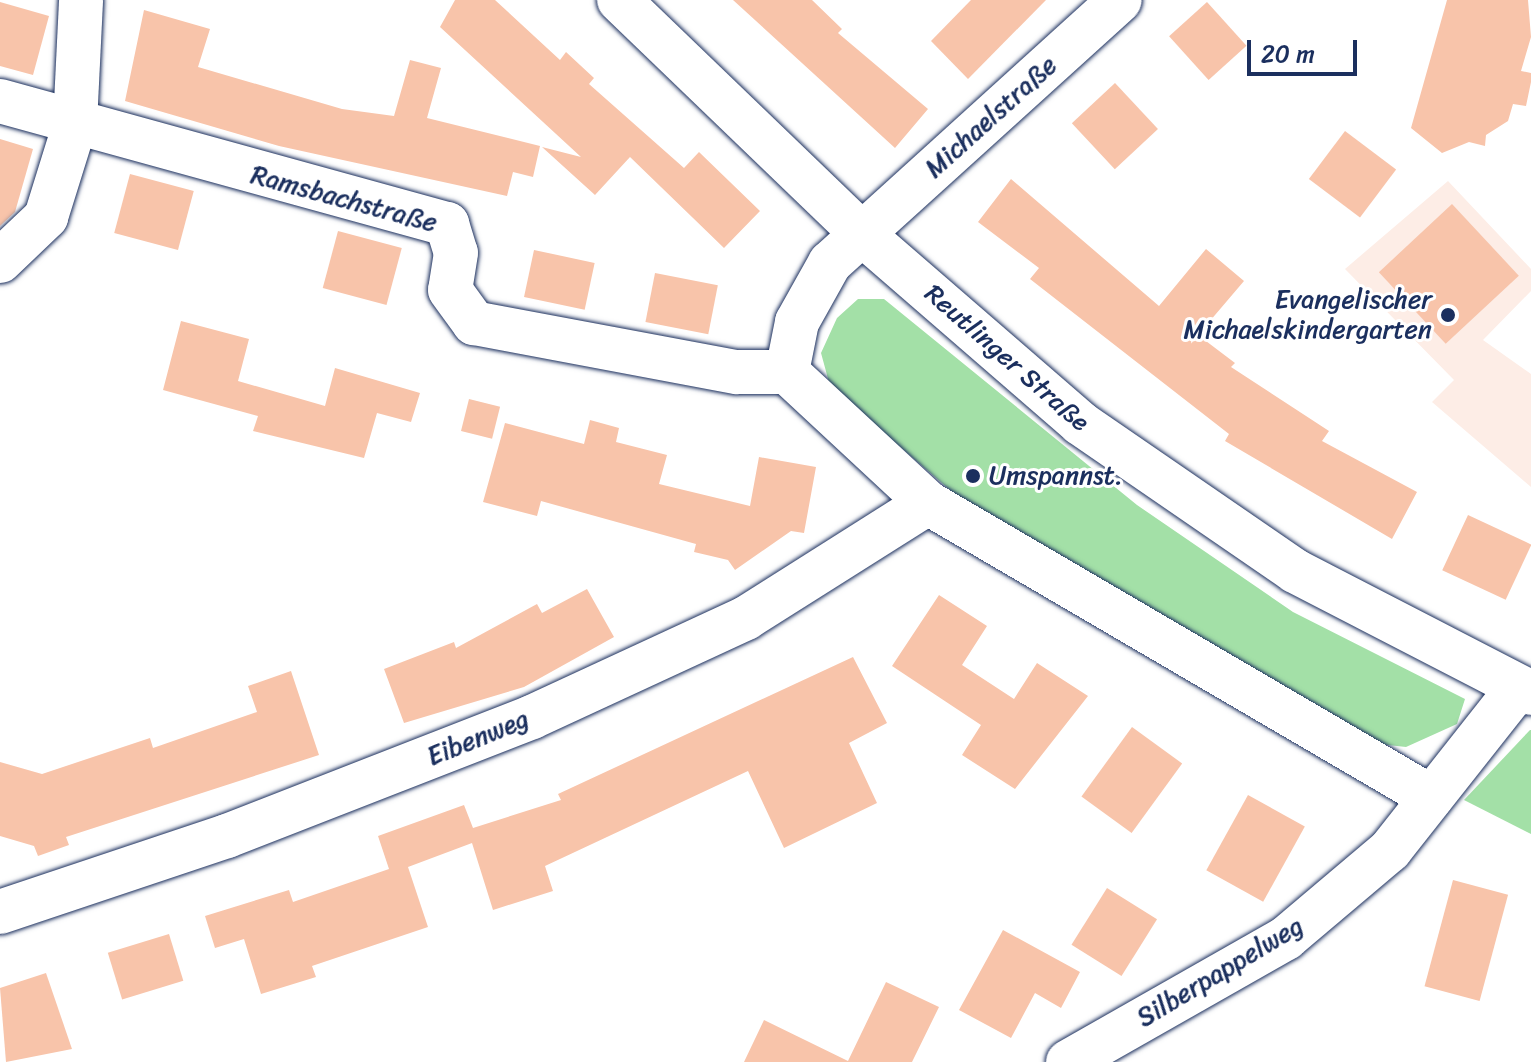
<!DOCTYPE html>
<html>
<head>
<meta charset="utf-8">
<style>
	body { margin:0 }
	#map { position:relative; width:1531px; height:1062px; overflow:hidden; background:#fff; font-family:Sriracha,sans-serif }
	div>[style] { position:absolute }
	.built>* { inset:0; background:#fdede6 }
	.green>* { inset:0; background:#a3e0a7 }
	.building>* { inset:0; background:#f8c4aa; transform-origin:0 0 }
	.roads { filter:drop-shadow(0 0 2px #1b2f5e) drop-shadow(0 0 2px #1b2f5e) }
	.minor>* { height:44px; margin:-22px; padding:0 22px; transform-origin:22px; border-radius:22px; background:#fff }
	.dots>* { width:22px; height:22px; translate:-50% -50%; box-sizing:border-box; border:4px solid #fff; border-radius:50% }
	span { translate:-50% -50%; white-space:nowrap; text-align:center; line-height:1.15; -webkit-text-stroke:6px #fff; paint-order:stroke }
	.street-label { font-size:26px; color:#1b2f5e }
	.poi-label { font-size:26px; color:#1b2f5e }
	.right { translate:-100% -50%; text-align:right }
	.left { translate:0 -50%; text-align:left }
	.scale { position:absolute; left:1247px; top:40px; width:110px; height:36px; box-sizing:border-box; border:4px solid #1b2f5e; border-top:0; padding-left:10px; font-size:24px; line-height:28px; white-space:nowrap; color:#1b2f5e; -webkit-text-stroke:6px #fff; paint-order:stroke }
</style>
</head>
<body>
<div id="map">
	<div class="built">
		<i style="clip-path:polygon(1448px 181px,1531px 269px,1531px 291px,1483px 340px,1531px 374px,1531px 487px,1432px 402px,1454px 380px,1345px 269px)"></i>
	</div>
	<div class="green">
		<i style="clip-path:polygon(858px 299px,884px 299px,1137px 505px,1293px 612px,1465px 699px,1457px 724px,1406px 747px,1370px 743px,965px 503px,830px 386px,821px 353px,837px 318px)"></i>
		<i style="clip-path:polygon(1530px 730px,1531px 730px,1531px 834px,1464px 800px)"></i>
	</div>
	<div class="building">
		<i style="clip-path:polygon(455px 0,495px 0,560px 60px,566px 52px,594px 78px,589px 84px,684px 168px,699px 152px,760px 211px,724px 248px,630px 157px,595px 195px,542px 147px,581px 157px,440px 27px)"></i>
		<i style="clip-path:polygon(733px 0,812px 0,842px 29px,838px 33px,928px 109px,895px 148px)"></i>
		<i style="clip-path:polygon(971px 0,1046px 0,968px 79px,931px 41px)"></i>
		<i style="clip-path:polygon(1447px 0,1528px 0,1531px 37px,1521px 71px,1531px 73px,1531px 82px,1526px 106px,1513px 104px,1508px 121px,1486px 135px,1485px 146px,1469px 142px,1442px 153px,1411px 128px)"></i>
		<i style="clip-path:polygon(0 2px,49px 16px,33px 75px,0 66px)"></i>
		<i style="left:1207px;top:2px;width:59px;height:51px;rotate:48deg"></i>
		<i style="clip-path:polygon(144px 10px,210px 29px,198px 67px,342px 109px,394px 116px,410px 60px,441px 68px,427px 118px,540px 146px,533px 177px,513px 172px,507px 196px,279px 146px,125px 101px)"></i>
		<i style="left:1115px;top:83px;width:63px;height:59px;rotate:47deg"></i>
		<i style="left:1345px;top:131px;width:64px;height:60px;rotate:37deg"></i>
		<i style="clip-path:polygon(0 139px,33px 149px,15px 212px,0 226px)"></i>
		<i style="left:130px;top:174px;width:66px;height:61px;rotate:15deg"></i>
		<i style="clip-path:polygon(1011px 179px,1159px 306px,1206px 249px,1244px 281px,1198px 335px,1235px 363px,1231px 367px,1329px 431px,1322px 441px,1417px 492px,1392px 539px,1225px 441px,1229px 434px,1030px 279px,1039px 268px,978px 222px)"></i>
		<i style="left:1452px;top:204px;width:98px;height:100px;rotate:47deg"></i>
		<i style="left:338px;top:231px;width:66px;height:59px;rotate:15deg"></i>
		<i style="left:534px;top:250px;width:62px;height:48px;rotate:12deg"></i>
		<i style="left:655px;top:273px;width:64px;height:50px;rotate:11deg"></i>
		<i style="clip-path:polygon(181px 321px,249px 339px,238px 381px,325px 406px,335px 368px,420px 393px,411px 422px,377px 413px,364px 458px,253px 431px,258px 416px,163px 390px)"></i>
		<i style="left:469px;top:399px;width:32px;height:33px;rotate:14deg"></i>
		<i style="clip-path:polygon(590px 420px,619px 428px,616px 442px,667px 455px,659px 484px,750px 506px,759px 457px,816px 467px,804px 533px,791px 531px,735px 570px,728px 560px,694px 552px,696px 544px,541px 501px,537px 516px,483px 502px,505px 423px,584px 444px)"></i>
		<i style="left:1468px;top:515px;width:70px;height:61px;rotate:25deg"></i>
		<i style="clip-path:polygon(587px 589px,614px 637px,524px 687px,404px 723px,384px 669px,454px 642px,456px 648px,537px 604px,542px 613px)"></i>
		<i style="clip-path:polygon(939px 595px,987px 626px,962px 665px,1014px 699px,1037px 663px,1088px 696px,1015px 789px,962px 755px,981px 725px,892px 666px)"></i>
		<i style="clip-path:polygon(853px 657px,887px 723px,849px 743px,877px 803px,784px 848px,748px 771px,545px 866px,553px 891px,493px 910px,472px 843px,408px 867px,428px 927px,312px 966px,316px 977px,261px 994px,244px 939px,215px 948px,205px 916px,289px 890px,293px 902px,389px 869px,378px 836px,464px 805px,473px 828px,561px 800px,558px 794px)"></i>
		<i style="clip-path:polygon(291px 671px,319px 755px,66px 837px,69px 845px,38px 856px,34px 846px,0 836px,0 762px,42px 774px,150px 738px,153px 748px,257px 712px,248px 686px)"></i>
		<i style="left:1132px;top:727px;width:62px;height:86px;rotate:36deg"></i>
		<i style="left:1248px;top:795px;width:65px;height:86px;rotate:29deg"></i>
		<i style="left:1453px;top:880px;width:57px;height:110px;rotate:15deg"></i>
		<i style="left:1107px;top:888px;width:59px;height:67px;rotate:32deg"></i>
		<i style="clip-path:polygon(1003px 930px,1080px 972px,1061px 1008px,1035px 993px,1011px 1038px,959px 1010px)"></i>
		<i style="left:169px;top:934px;width:49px;height:64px;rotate:73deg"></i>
		<i style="clip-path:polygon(46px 973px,72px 1049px,6px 1062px,0 988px)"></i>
		<i style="clip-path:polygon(886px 982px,939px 1007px,912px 1062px,744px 1062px,764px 1020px,848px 1061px)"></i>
	</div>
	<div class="roads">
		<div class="minor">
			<i style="left:619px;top:0;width:336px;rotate:43.9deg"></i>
			<i style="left:861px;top:233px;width:290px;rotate:40.9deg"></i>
			<i style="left:1080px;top:423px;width:261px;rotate:34.5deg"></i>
			<i style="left:1295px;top:571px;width:266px;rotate:27.3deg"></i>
			<i style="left:0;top:101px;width:464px;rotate:15.4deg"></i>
			<i style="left:447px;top:224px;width:30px;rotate:73deg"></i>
			<i style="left:456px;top:253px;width:37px;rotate:99deg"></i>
			<i style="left:450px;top:290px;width:41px;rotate:54deg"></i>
			<i style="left:474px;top:323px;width:268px;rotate:10.6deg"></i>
			<i style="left:737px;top:372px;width:50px"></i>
			<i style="left:0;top:261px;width:64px;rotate:-43.7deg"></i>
			<i style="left:46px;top:217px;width:97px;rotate:-72.7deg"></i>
			<i style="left:75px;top:124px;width:124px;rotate:-87.2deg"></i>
			<i style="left:787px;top:372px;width:192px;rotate:42.9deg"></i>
			<i style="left:928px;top:503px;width:583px;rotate:30.31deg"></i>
			<i style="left:787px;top:372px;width:51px;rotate:-78.7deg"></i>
			<i style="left:797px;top:322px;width:68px;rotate:-60.8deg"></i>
			<i style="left:830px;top:263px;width:391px;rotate:-42.2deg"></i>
			<i style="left:0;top:912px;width:239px;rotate:-18.5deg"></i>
			<i style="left:227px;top:836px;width:327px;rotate:-21.3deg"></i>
			<i style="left:532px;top:717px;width:236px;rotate:-24.8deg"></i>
			<i style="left:746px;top:618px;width:215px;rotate:-32.3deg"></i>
			<i style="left:1068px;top:1062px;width:251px;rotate:-29.6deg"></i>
			<i style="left:1286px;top:938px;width:136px;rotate:-40.2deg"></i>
			<i style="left:1390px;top:850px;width:206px;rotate:-51.7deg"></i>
		</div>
	</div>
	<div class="dots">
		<i style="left:1448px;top:315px;background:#1b2f5e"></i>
		<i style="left:973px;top:476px;background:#1b2f5e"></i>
	</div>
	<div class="street-label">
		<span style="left:991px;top:117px;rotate:-42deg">Michaelstraße</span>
		<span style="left:344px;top:199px;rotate:15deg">Ramsbachstraße</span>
		<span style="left:1007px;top:358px;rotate:41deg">Reutlinger Straße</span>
		<span style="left:478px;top:738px;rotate:-22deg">Eibenweg</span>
		<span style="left:1220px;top:972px;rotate:-31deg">Silberpappelweg</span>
	</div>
	<div class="poi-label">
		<span class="right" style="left:1432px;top:315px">Evangelischer<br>Michaelskindergarten</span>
		<span class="left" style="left:989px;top:476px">Umspannst.</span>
	</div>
	<div class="scale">20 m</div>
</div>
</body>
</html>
